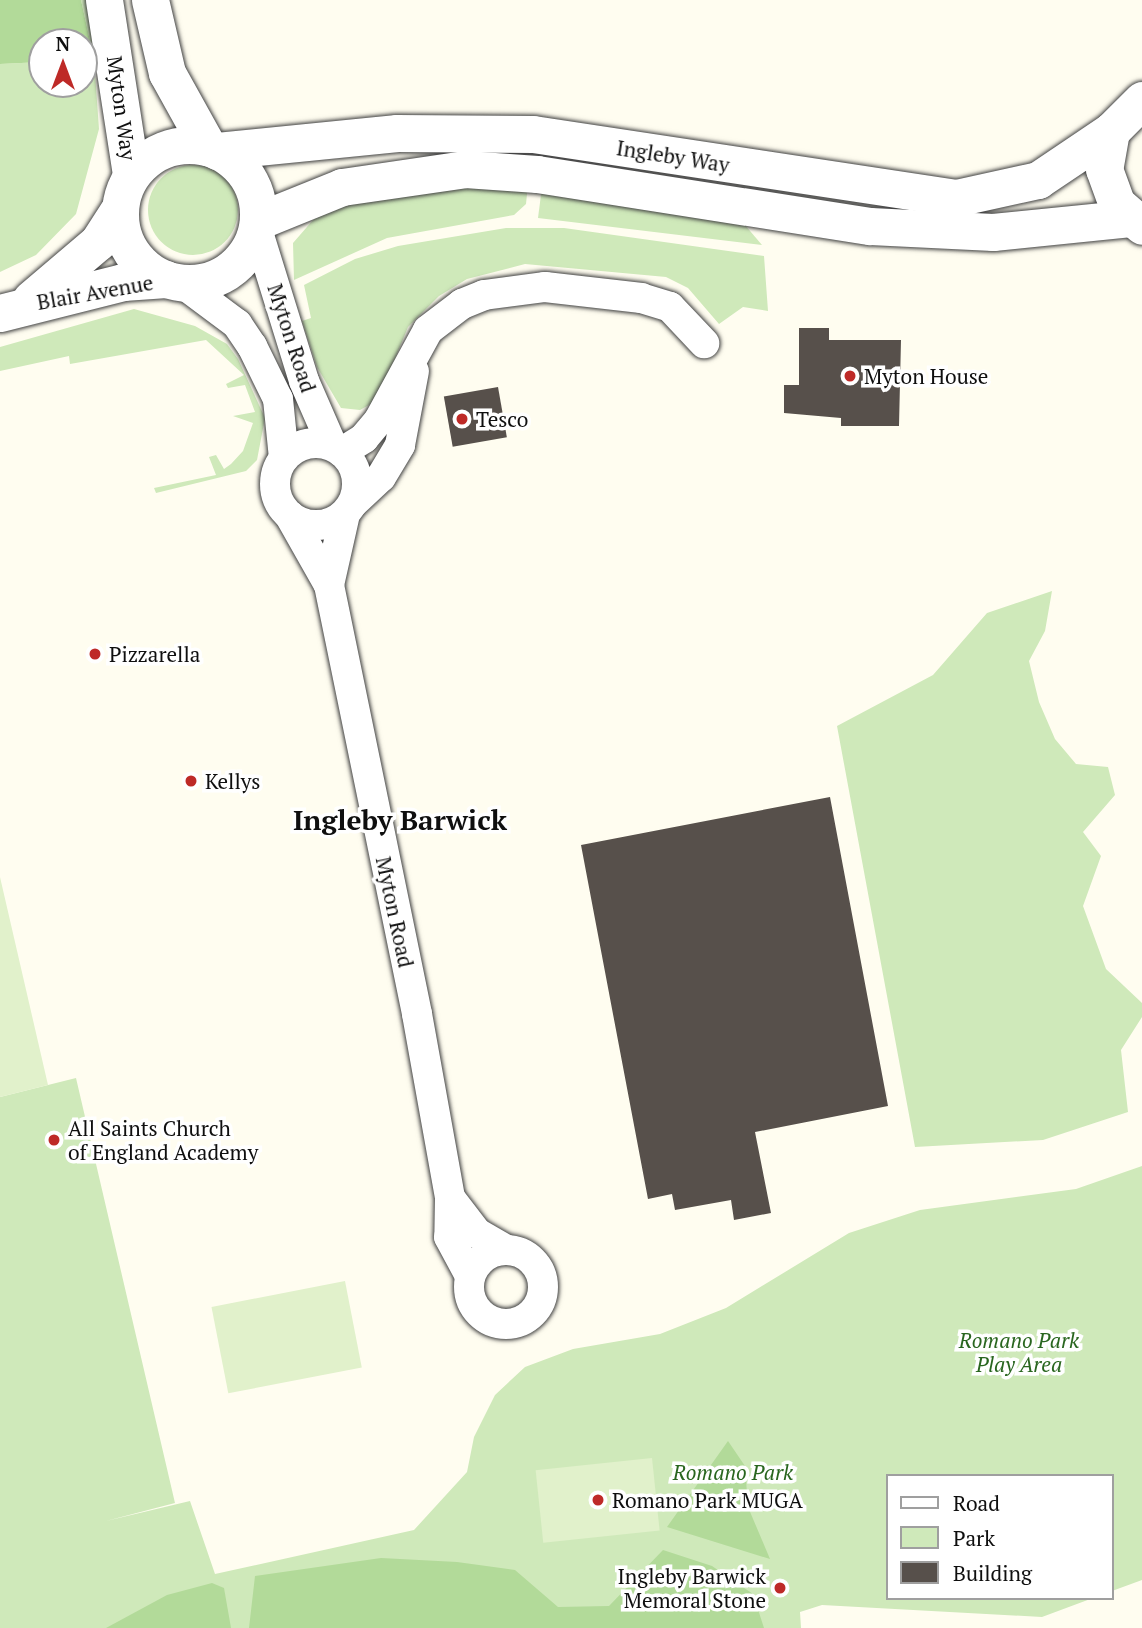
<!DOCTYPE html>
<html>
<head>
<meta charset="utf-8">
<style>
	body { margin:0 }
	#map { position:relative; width:1142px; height:1628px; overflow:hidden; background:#fffdf0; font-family:"PT Serif",serif }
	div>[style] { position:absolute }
	.green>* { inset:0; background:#cfe9ba }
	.round { border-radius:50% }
	.forest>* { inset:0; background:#b2da99 }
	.pitch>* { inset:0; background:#e1f1cb; transform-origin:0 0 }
	.building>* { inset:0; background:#57504b; transform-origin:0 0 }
	.roads { filter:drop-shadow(0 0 2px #424242) drop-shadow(0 0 2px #424242) }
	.minor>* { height:30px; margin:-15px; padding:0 15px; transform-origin:15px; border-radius:15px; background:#fff }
	.minor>.ring { margin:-15px; padding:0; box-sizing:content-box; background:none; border:30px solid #fff; border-radius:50% }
	.tertiary>* { height:37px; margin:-18.5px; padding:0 18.5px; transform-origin:18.5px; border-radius:18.5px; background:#fff }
	.tertiary>.ring { margin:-18.5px; padding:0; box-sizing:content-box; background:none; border:37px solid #fff; border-radius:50% }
	.dots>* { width:19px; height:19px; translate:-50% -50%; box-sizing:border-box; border:4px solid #fff; border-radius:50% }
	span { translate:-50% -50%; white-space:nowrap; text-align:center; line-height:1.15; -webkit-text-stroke:7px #fff; paint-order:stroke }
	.street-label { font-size:21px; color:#0f0f0f }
	.poi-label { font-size:21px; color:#0f0f0f }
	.left { translate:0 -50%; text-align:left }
	.right { translate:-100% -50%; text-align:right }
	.park-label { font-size:21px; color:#29661f; font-style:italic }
	.district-label { font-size:28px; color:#0f0f0f; font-weight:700 }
	.legend { position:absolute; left:886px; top:1474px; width:228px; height:126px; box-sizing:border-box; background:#fff; border:2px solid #9f9f9f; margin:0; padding:9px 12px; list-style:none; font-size:21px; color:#0f0f0f }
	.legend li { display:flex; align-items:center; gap:14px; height:35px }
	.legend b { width:35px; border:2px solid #9f9f9f }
	.north { position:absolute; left:28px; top:28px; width:70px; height:70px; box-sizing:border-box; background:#fff; border:2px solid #9f9f9f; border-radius:50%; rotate:0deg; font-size:19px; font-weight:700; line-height:28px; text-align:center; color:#0f0f0f }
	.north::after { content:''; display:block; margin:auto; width:24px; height:32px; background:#be2a27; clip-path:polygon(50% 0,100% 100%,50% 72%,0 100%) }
</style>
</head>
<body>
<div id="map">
	<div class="green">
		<i style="clip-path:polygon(81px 0,91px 0,102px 58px,94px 60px,99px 129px,76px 214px,36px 255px,0 272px,0 64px,42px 62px,42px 84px,84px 84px,84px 60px,94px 59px)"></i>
		<i class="round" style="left:148px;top:165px;width:90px;height:90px"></i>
		<i style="clip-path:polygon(528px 184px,526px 204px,514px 215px,387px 238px,294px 280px,293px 243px,320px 212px,405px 187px)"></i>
		<i style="clip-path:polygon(542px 187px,739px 218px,762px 245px,538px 218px)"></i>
		<i style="clip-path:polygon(506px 228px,564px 228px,764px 256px,768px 311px,743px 307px,719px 324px,688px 288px,666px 277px,525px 264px,467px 279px,439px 296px,408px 327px,378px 400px,360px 410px,341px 408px,317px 367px,302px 321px,311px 318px,304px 285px,355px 259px,398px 246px)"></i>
		<i style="clip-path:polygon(134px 309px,195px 326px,227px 344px,238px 359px,265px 418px,257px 460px,246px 471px,156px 493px,154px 488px,216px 475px,209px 457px,216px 455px,224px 469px,231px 464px,243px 451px,253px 423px,233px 416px,255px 412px,245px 385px,228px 388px,226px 384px,244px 375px,206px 340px,70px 364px,69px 356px,0 371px,0 347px)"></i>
		<i style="clip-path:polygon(1052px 591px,1045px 631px,1029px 661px,1039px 702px,1055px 739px,1076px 764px,1108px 767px,1115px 795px,1083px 832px,1101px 856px,1083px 906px,1106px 969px,1142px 1003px,1142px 1017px,1121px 1050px,1128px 1112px,1043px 1140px,915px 1147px,837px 726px,933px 675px,987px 613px)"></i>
		<i style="clip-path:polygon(76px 1078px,175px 1503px,106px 1521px,190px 1501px,215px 1574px,414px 1530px,467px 1472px,474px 1437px,495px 1395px,525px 1367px,573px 1349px,660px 1334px,726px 1308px,849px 1233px,920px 1210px,1076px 1189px,1142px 1166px,1142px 1580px,1112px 1591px,1112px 1476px,888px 1476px,888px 1598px,1093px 1598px,1042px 1617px,822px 1605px,800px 1612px,801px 1628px,0 1628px,0 1097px)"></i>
	</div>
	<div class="forest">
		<i style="clip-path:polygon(0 0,81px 0,94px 59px,84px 60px,84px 42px,42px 42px,42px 62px,0 64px)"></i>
		<i style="clip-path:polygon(728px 1441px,745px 1466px,748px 1507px,770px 1559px,667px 1527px)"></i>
		<i style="clip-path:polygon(663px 1550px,712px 1566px,753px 1594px,764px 1628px,249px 1628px,255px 1576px,381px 1558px,457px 1562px,515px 1570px,558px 1607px,609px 1606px)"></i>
		<i style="clip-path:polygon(212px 1583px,224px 1588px,231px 1628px,106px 1628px,167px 1595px)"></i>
	</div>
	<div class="pitch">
		<i style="clip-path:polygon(0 877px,48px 1085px,0 1097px)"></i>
		<i style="left:345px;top:1281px;width:88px;height:136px;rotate:79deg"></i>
		<i style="left:652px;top:1458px;width:73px;height:117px;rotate:84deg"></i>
	</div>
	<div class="building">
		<i style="clip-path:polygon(799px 328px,829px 328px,829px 340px,901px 340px,899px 426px,841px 426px,841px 418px,784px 413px,784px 385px,799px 385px)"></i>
		<i style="left:498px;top:387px;width:51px;height:55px;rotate:80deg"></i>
		<i style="clip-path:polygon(830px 797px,888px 1106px,755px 1132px,771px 1213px,734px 1220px,731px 1200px,675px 1210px,672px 1194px,648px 1199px,581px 845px)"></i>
	</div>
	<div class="roads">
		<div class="minor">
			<i style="left:257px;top:229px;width:159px;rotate:72.8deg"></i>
			<i style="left:304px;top:381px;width:70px;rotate:66.4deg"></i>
			<i style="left:182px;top:283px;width:69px;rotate:36.7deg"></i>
			<i style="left:237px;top:324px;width:27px;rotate:56deg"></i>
			<i style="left:252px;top:346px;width:59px;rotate:63.9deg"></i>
			<i style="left:278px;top:399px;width:59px;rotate:84.2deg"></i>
			<i class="ring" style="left:275px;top:443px;width:52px;height:52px"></i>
			<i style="left:342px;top:452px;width:26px;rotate:-32deg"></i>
			<i style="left:364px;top:438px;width:23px;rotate:-50deg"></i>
			<i style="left:379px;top:420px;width:102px;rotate:-61.4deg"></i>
			<i style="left:428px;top:330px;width:43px;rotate:-37.4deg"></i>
			<i style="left:462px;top:304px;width:24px;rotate:-22deg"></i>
			<i style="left:484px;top:295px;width:62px;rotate:-7.5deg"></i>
			<i style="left:545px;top:287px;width:97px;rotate:6.5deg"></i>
			<i style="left:641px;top:298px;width:30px;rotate:17deg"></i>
			<i style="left:670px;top:307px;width:50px;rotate:46.6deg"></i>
			<i style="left:353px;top:503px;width:38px;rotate:-43deg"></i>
			<i style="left:381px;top:477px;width:37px;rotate:-59deg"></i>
			<i style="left:400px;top:445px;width:75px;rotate:-79.3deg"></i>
			<i style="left:290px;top:516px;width:79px;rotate:60.5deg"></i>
			<i style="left:329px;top:585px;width:438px;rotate:78.4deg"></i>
			<i style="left:417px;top:1014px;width:187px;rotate:79.8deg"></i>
			<i style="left:450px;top:1198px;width:39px;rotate:91deg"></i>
			<i style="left:449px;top:1237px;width:44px;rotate:61.7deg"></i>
			<i style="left:329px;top:585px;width:73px;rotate:-77.3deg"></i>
			<i style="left:450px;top:1198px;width:44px;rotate:52.4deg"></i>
			<i style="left:477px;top:1233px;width:34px;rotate:30deg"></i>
			<i class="ring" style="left:469px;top:1250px;width:44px;height:44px"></i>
		</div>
		<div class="tertiary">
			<i style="left:104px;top:0;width:177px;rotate:81.2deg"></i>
			<i style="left:150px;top:0;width:75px;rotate:76.9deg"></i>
			<i style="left:167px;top:73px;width:85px;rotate:61deg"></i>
			<i style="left:1142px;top:100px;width:44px;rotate:135deg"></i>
			<i style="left:1111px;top:131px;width:39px;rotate:100deg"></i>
			<i style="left:1104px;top:169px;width:37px;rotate:70deg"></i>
			<i style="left:1117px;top:204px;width:33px;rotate:41deg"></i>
			<i class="ring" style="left:120px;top:145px;width:101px;height:101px"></i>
			<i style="left:217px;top:151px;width:181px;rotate:-5.7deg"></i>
			<i style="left:397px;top:133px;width:136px;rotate:0.4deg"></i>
			<i style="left:533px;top:134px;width:428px;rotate:8.6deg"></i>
			<i style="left:956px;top:198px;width:84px;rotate:-12.4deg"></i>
			<i style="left:1038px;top:180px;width:88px;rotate:-33.9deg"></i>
			<i style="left:258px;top:221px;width:91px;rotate:-22deg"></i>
			<i style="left:342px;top:187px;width:124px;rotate:-8.3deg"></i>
			<i style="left:465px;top:169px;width:72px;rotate:4deg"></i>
			<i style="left:537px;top:174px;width:337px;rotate:8.9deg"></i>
			<i style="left:870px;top:226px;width:123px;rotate:2.8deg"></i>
			<i style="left:993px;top:232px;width:138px;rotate:-5.8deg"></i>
			<i style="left:31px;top:299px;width:88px;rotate:-40.4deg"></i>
			<i style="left:98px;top:242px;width:40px;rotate:-57.1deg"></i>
			<i style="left:0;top:313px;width:127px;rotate:-14.1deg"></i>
			<i style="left:123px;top:282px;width:43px;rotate:-4deg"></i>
		</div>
	</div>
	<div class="dots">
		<i style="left:850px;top:376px;background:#be2a27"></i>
		<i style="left:462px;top:419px;background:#be2a27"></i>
		<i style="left:95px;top:654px;background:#be2a27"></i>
		<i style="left:191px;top:781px;background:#be2a27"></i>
		<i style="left:54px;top:1140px;background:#be2a27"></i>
		<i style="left:598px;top:1500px;background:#be2a27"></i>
		<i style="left:780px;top:1588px;background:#be2a27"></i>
	</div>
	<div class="street-label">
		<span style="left:122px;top:108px;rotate:82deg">Myton Way</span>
		<span style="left:673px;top:156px;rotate:9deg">Ingleby Way</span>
		<span style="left:95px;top:292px;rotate:-10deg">Blair Avenue</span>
		<span style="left:292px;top:338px;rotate:72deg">Myton Road</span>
		<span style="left:395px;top:912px;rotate:78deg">Myton Road</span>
	</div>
	<div class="poi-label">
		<span class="left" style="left:864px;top:376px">Myton House</span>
		<span class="left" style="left:476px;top:419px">Tesco</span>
		<span class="left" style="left:109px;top:654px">Pizzarella</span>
		<span class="left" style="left:205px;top:781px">Kellys</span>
		<span class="left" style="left:68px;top:1140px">All Saints Church<br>of England Academy</span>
		<span class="left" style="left:612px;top:1500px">Romano Park MUGA</span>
		<span class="right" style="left:766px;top:1588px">Ingleby Barwick<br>Memoral Stone</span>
	</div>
	<div class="park-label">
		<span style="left:1019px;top:1352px">Romano Park<br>Play Area</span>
		<span style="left:733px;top:1472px">Romano Park</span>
	</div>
	<div class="district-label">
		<span style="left:400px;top:820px">Ingleby Barwick</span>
	</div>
	<ul class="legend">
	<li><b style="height:9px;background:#fff"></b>Road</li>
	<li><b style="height:19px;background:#cfe9ba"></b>Park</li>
	<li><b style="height:19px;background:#57504b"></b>Building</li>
	</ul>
	<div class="north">N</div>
</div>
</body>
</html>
